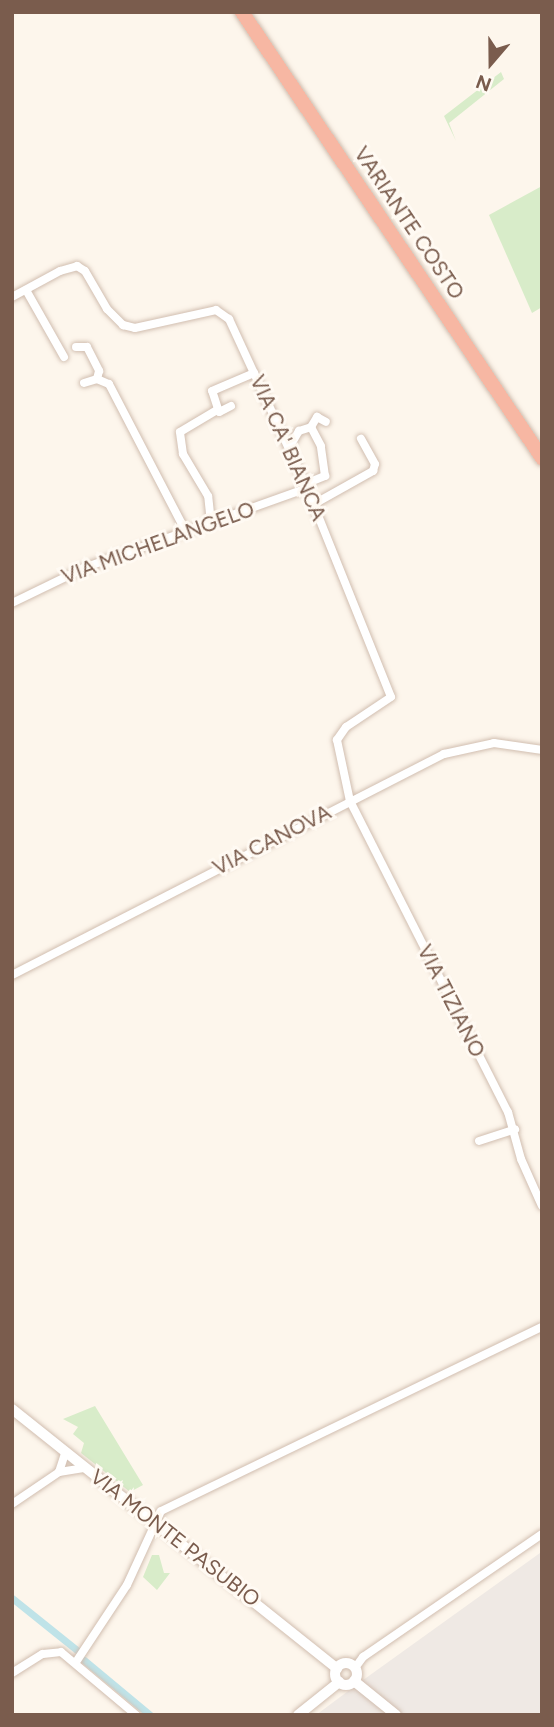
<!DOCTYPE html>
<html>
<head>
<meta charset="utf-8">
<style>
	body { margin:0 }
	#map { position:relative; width:554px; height:1727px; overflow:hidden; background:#fdf6ec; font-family:Figtree,sans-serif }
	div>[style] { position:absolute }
	.industrial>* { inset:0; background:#efe9e4 }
	.green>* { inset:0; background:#d8ecc9 }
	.canal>* { height:7px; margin:-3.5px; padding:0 3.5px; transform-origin:3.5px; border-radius:3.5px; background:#bfe3e8 }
	.roads { filter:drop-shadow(0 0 2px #d1beb0) drop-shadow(0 0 2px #d1beb0) }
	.street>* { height:8px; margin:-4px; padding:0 4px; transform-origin:4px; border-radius:4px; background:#fff }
	.secondary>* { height:10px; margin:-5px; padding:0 5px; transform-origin:5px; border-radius:5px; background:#fff }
	.secondary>.ring { margin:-5px; padding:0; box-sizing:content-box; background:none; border:10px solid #fff; border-radius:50% }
	.highway>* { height:14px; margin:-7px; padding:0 7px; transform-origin:7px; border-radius:7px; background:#f7b7a3 }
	span { translate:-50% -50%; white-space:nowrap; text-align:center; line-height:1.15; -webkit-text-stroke:6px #fffaf3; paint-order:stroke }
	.street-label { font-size:21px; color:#7a5c4d }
	.frame { position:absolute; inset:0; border:14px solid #7a5c4d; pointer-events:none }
	.north { position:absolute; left:456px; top:28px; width:70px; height:70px; -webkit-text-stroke:5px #fffaf3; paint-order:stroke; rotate:200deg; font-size:19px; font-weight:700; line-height:28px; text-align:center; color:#7a5c4d }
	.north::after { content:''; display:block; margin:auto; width:24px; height:32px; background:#7a5c4d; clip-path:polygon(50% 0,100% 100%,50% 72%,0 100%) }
</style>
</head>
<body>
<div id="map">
	<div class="industrial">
		<i style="clip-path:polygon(540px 1553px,542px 1715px,316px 1715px,359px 1683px)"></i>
	</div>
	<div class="green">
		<i style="clip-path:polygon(501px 72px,504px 79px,449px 123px,456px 141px,444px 116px)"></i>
		<i style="clip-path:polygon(542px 186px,542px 307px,532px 313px,489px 215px)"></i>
		<i style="clip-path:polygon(95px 1406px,143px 1485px,130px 1492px,81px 1453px,84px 1443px,73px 1434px,78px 1427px,63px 1419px)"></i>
		<i style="clip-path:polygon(152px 1555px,159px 1555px,164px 1573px,170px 1573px,157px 1590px,143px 1577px)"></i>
	</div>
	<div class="canal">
		<i style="left:12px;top:1598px;width:83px;rotate:38.7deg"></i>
		<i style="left:84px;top:1660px;width:86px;rotate:39.8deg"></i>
	</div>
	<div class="roads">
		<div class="street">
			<i style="left:26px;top:290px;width:77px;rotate:60.4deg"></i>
			<i style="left:12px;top:297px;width:55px;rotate:-28.4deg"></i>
			<i style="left:60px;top:271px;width:18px;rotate:-16deg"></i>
			<i style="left:77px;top:266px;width:9px;rotate:32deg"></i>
			<i style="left:85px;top:271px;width:44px;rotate:59.9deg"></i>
			<i style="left:107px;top:309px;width:23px;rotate:45deg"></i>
			<i style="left:123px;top:325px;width:12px;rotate:14deg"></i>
			<i style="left:135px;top:328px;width:83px;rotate:-12.5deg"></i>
			<i style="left:216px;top:310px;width:16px;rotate:35deg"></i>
			<i style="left:229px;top:319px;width:186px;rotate:65.2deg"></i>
			<i style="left:307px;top:488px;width:225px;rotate:68.1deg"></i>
			<i style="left:391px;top:697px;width:54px;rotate:146.3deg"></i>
			<i style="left:346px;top:727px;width:16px;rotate:125deg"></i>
			<i style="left:337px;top:740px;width:62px;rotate:78deg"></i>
			<i style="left:350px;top:801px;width:349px;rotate:63.1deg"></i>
			<i style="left:508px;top:1112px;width:49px;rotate:74.5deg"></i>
			<i style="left:521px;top:1159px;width:51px;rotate:65.9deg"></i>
			<i style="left:76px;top:347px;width:11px"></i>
			<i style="left:87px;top:347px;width:27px;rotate:63deg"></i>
			<i style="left:99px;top:371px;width:8px;rotate:104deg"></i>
			<i style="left:84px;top:383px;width:14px;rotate:-17deg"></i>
			<i style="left:97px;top:379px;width:13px;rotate:23deg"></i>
			<i style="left:109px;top:384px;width:167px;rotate:62.5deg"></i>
			<i style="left:231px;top:406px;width:13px;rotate:153deg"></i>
			<i style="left:219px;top:412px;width:22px;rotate:-108deg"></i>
			<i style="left:212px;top:391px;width:46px;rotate:-23.2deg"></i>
			<i style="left:289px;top:448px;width:20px;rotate:-60deg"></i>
			<i style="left:299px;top:431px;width:13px;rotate:-18deg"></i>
			<i style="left:305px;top:484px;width:22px;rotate:-22deg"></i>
			<i style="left:325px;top:476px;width:30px;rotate:-98deg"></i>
			<i style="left:321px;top:446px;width:21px;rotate:-118deg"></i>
			<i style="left:311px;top:427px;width:12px;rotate:-59deg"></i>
			<i style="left:317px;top:417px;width:10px;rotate:29deg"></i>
			<i style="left:314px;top:504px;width:68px;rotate:-29.2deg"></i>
			<i style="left:373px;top:471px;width:7px;rotate:-74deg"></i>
			<i style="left:375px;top:464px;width:29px;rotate:-119deg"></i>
			<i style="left:211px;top:523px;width:27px;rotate:-96deg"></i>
			<i style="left:208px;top:496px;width:49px;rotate:-120.8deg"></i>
			<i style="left:183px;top:454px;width:22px;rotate:-98deg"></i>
			<i style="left:180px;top:432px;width:43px;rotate:-30.7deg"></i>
			<i style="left:12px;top:603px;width:80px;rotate:-25.9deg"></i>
			<i style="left:84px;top:568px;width:237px;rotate:-19.7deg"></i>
			<i style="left:12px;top:975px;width:485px;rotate:-27.1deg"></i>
			<i style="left:444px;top:754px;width:51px;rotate:-12.4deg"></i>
			<i style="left:494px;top:743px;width:49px;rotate:8.3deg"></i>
			<i style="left:479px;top:1141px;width:38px;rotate:-18deg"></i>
			<i style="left:59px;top:1472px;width:25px;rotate:-9deg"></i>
			<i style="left:12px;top:1504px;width:57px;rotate:-34.2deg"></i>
			<i style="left:59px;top:1472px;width:20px;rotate:-72deg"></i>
			<i style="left:76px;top:1662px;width:92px;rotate:-56.5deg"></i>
			<i style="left:127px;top:1585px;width:81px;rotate:-65.3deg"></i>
			<i style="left:161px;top:1511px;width:423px;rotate:-25.8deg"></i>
			<i style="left:355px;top:1668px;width:14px;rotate:-54deg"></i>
			<i style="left:363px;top:1657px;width:217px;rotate:-34.5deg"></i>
			<i style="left:12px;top:1673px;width:36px;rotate:-32deg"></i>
			<i style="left:43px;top:1654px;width:18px;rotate:-6deg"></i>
			<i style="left:61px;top:1652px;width:98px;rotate:40deg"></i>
		</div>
		<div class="secondary">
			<i style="left:12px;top:1409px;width:416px;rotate:38.6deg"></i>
			<i class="ring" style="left:335px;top:1663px;width:12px;height:12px"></i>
			<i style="left:354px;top:1681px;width:54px;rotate:39deg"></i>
			<i style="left:298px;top:1715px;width:53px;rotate:-38.8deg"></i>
		</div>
		<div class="highway">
			<i style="left:242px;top:12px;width:538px;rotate:56.07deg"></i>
		</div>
	</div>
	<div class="street-label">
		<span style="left:409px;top:223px;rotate:56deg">VARIANTE COSTO</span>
		<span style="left:288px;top:448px;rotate:66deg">VIA CA' BIANCA</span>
		<span style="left:158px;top:543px;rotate:-20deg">VIA MICHELANGELO</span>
		<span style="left:272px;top:840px;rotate:-27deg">VIA CANOVA</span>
		<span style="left:451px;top:1001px;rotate:63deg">VIA TIZIANO</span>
		<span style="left:175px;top:1538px;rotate:38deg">VIA MONTE PASUBIO</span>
	</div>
	<div class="frame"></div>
	<div class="north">N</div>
</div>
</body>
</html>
